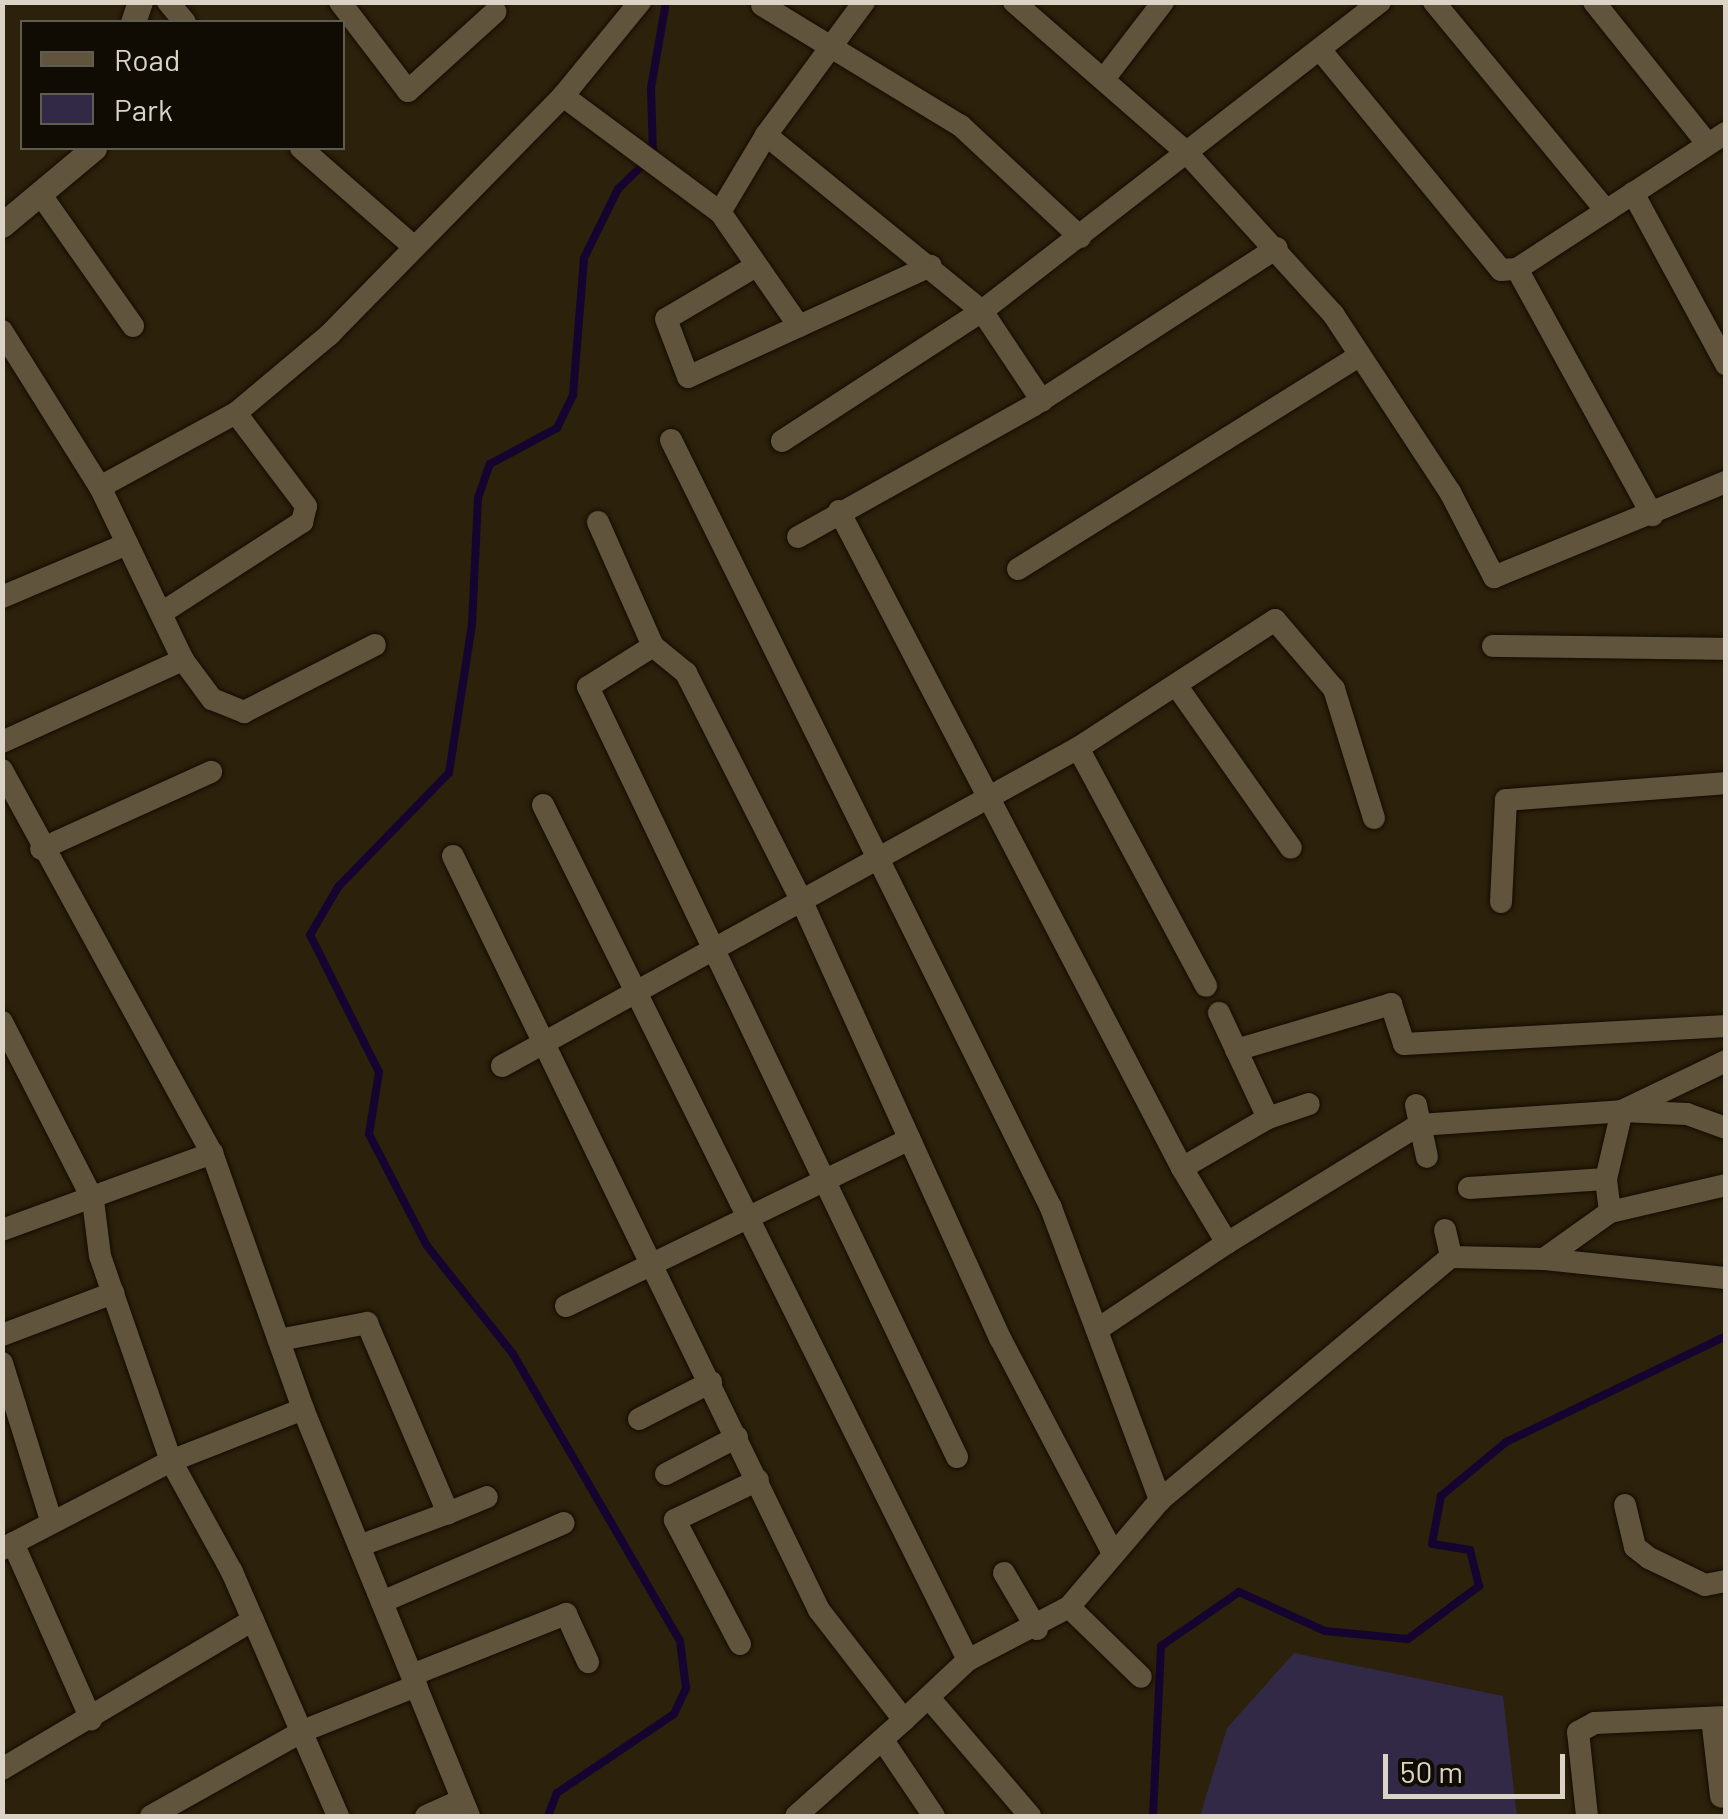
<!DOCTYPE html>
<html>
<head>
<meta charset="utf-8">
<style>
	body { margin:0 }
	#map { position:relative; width:1728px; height:1819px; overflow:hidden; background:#2c210b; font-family:Barlow,sans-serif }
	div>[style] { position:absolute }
	.green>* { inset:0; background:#312946 }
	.stream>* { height:8px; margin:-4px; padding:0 4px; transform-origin:4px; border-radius:4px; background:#15042f }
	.roads { filter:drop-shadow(0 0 2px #140b00) drop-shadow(0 0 2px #140b00) }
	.minor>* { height:22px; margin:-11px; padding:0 11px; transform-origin:11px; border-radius:11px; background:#60543c }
	.tertiary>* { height:25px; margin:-12.5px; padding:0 12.5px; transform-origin:12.5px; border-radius:12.5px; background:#60543c }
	span { translate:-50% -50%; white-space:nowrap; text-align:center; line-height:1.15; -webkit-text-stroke:10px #100c04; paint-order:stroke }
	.frame { position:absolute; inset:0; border:5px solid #dbd4c6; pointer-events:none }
	.legend { position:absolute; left:20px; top:20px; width:325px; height:130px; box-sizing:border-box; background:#100c04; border:2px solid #615c52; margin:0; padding:12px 18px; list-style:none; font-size:30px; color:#dbd4c6 }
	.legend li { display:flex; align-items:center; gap:20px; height:50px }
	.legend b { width:50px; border:2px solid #615c52 }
	.scale { position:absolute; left:1383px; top:1754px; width:182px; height:45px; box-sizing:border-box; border:5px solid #dbd4c6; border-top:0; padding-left:12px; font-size:30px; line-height:35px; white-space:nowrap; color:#dbd4c6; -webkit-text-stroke:8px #100c04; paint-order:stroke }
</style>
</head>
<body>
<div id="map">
	<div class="green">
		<i style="clip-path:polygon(1294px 1653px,1503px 1696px,1517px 1816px,1200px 1816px,1227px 1728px)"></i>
	</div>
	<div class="stream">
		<i style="left:548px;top:1816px;width:25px;rotate:-69deg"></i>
		<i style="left:557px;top:1793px;width:141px;rotate:-34deg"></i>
		<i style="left:674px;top:1714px;width:29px;rotate:-65deg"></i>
		<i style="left:686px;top:1688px;width:47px;rotate:-97.3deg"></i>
		<i style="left:680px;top:1641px;width:332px;rotate:-120.2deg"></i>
		<i style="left:513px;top:1354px;width:138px;rotate:-128.5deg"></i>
		<i style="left:427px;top:1246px;width:126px;rotate:-117.4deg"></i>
		<i style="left:369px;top:1134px;width:63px;rotate:-80.8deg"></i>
		<i style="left:379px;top:1072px;width:153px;rotate:-116.7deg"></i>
		<i style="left:310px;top:935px;width:56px;rotate:-59.7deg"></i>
		<i style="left:338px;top:887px;width:159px;rotate:-45.8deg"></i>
		<i style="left:449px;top:773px;width:150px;rotate:-81.2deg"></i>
		<i style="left:472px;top:625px;width:127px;rotate:-87.3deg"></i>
		<i style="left:478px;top:498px;width:36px;rotate:-71deg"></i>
		<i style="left:490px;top:464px;width:76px;rotate:-28.2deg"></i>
		<i style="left:557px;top:428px;width:37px;rotate:-64deg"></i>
		<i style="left:573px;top:395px;width:137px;rotate:-85.4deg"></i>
		<i style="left:584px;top:258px;width:77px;rotate:-63.8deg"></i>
		<i style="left:618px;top:189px;width:49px;rotate:-44.2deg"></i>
		<i style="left:653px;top:155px;width:67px;rotate:-91.7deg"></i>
		<i style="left:651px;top:88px;width:87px;rotate:-80.1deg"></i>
		<i style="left:1153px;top:1816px;width:170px;rotate:-87.3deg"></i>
		<i style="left:1161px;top:1646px;width:95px;rotate:-34.7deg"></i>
		<i style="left:1239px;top:1592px;width:94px;rotate:24.4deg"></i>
		<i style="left:1325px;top:1631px;width:83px;rotate:5.5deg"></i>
		<i style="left:1408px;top:1639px;width:89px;rotate:-36.7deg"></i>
		<i style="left:1479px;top:1586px;width:37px;rotate:-104deg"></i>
		<i style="left:1470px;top:1550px;width:38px;rotate:-171deg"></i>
		<i style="left:1432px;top:1544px;width:49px;rotate:-79.4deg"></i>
		<i style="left:1441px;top:1496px;width:85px;rotate:-39.7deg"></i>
		<i style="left:1506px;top:1442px;width:244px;rotate:-25.7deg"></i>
	</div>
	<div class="roads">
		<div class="minor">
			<i style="left:168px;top:2px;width:26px;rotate:50deg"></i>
			<i style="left:340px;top:2px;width:112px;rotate:52.6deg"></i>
			<i style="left:408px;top:91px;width:118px;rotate:-42.2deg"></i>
			<i style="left:864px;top:2px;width:165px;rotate:126.4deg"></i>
			<i style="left:766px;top:135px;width:279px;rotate:39.2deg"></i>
			<i style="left:982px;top:311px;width:108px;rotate:56.3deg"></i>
			<i style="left:1014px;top:2px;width:228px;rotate:41.1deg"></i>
			<i style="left:1186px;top:152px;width:219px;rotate:47.8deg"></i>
			<i style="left:1333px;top:314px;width:213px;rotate:56.7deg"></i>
			<i style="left:1450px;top:492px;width:96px;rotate:62.6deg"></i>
			<i style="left:1494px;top:577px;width:251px;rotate:-22.3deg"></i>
			<i style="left:1434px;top:2px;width:271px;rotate:50.5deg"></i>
			<i style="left:1594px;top:2px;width:181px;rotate:51.3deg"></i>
			<i style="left:762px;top:5px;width:233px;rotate:31.3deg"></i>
			<i style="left:961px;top:126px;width:163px;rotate:43deg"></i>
			<i style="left:1322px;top:52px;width:282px;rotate:50.6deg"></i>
			<i style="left:1501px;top:270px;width:16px;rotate:-4deg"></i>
			<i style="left:1517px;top:269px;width:249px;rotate:-33.1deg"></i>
			<i style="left:1107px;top:75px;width:92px;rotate:-52.5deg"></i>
			<i style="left:563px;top:96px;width:195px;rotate:36.5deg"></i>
			<i style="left:720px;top:212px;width:139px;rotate:55.3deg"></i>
			<i style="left:301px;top:148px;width:150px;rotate:41.2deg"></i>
			<i style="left:1633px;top:193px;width:195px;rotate:61.5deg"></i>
			<i style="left:41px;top:195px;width:160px;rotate:54.9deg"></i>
			<i style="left:720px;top:212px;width:90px;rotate:-59.1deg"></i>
			<i style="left:756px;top:266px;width:104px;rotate:149.5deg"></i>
			<i style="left:666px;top:319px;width:62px;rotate:69.2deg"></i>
			<i style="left:688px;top:377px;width:267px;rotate:-24.6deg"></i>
			<i style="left:1517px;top:269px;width:281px;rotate:61.2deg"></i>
			<i style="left:2px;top:331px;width:184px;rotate:57.9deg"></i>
			<i style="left:100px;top:487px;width:155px;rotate:-28.6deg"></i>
			<i style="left:236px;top:413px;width:123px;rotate:-40deg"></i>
			<i style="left:330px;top:334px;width:333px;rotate:-45.6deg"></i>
			<i style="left:563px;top:96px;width:122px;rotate:-50.7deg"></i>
			<i style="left:671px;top:440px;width:857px;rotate:63.67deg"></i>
			<i style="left:1051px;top:1208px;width:312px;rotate:69.5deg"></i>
			<i style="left:782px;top:441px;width:239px;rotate:-33deg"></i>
			<i style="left:982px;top:311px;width:504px;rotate:-37.83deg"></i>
			<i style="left:839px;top:511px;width:741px;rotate:62.43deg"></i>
			<i style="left:598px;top:522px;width:136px;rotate:66.1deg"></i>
			<i style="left:798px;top:537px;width:270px;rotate:-29.2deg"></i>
			<i style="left:1034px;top:405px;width:289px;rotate:-32.9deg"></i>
			<i style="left:1018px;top:569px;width:402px;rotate:-32deg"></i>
			<i style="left:2px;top:597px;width:136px;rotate:-23deg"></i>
			<i style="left:163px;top:612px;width:166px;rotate:-32.9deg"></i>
			<i style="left:302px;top:522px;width:16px;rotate:-76deg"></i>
			<i style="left:306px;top:506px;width:116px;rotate:-127deg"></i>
			<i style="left:1493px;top:646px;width:233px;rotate:0.7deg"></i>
			<i style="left:183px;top:660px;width:49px;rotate:53.4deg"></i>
			<i style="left:212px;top:699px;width:35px;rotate:22deg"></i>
			<i style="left:244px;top:712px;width:147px;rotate:-27.1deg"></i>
			<i style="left:1176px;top:685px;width:199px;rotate:54.8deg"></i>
			<i style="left:2px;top:742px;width:199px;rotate:-24.4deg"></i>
			<i style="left:183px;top:660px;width:192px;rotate:-115.6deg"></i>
			<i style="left:1078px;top:748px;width:270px;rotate:61.7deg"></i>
			<i style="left:2px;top:770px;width:437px;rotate:61.3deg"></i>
			<i style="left:212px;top:1153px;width:272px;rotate:70.4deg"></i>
			<i style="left:303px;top:1409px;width:440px;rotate:67.8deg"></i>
			<i style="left:543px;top:805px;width:955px;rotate:63.57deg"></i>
			<i style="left:41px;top:849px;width:187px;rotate:-24.4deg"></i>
			<i style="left:453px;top:856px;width:838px;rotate:64.11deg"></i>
			<i style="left:819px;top:1610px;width:139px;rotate:52.3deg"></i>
			<i style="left:904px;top:1720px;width:144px;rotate:138.4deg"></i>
			<i style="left:1501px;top:902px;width:102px;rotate:-87.2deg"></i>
			<i style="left:1506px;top:800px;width:221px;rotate:-4.4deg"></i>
			<i style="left:2px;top:1022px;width:200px;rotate:62.9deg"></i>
			<i style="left:93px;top:1200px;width:56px;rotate:82.9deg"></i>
			<i style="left:100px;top:1256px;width:217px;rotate:70.9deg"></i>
			<i style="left:171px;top:1461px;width:127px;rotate:61.2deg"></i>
			<i style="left:232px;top:1572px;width:266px;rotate:66.5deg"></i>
			<i style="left:1236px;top:1050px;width:162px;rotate:-16.5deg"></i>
			<i style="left:1391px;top:1004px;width:42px;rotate:72deg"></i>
			<i style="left:1404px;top:1044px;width:323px;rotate:-3.2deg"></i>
			<i style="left:502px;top:1066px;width:658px;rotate:-28.9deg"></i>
			<i style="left:1078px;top:748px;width:235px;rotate:-33deg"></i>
			<i style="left:1275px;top:620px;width:91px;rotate:49.5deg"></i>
			<i style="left:1334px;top:689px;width:135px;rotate:72.8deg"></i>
			<i style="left:1416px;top:1105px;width:53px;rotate:78.1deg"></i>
			<i style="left:1268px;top:1118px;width:43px;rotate:-18.9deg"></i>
			<i style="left:1469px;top:1188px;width:137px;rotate:-3.8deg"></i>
			<i style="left:1610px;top:1212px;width:33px;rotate:-97deg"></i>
			<i style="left:1606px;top:1179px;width:70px;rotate:-76.8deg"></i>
			<i style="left:1622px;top:1111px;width:115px;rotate:-25.7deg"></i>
			<i style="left:2px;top:1230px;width:224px;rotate:-20.1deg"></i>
			<i style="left:1445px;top:1230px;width:28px;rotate:77deg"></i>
			<i style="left:1227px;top:1243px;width:225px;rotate:-31.6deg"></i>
			<i style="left:1419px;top:1125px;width:203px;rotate:-3.9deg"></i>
			<i style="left:1622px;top:1111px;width:65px;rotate:2.6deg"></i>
			<i style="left:1687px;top:1114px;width:41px;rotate:19.7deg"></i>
			<i style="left:1544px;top:1259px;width:183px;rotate:6deg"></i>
			<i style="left:566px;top:1306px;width:382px;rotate:-25.9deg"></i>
			<i style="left:1101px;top:1327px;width:151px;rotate:-33.7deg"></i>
			<i style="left:1227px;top:1243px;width:87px;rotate:-121deg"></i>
			<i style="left:1182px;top:1168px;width:99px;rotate:-30.2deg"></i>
			<i style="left:1268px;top:1118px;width:116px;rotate:-115deg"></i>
			<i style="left:2px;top:1335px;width:119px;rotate:-20.7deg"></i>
			<i style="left:279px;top:1340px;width:90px;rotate:-10.9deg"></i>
			<i style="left:367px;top:1323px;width:207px;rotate:66.9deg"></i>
			<i style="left:448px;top:1513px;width:95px;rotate:159.7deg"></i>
			<i style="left:2px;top:1363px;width:164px;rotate:72.7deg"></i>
			<i style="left:639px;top:1419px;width:81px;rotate:-27.2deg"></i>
			<i style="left:957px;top:1457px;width:854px;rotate:-115.6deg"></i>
			<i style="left:588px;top:687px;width:77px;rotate:-32.2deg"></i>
			<i style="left:653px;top:646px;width:43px;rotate:39.3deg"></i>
			<i style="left:686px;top:673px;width:259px;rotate:63.1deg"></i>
			<i style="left:803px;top:904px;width:477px;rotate:65.6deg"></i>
			<i style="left:1000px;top:1338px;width:241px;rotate:62.3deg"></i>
			<i style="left:666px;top:1474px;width:80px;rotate:-27.5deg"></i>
			<i style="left:1625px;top:1505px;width:43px;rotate:76.6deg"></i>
			<i style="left:1635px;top:1547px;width:18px;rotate:38deg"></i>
			<i style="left:1649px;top:1558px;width:62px;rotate:25.7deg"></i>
			<i style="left:1705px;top:1585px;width:21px;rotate:-11deg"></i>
			<i style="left:448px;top:1513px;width:42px;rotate:-22.3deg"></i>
			<i style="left:13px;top:1543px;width:193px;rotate:66.1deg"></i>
			<i style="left:2px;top:1549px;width:191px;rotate:-27.5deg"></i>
			<i style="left:171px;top:1461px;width:142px;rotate:-21.5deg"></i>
			<i style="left:1004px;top:1573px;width:65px;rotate:59.5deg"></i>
			<i style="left:382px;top:1602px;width:198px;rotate:-23.5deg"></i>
			<i style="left:1069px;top:1607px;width:100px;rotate:44.2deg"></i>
			<i style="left:740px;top:1644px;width:140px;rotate:-117.7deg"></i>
			<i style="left:675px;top:1520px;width:92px;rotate:-25.7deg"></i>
			<i style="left:412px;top:1675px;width:166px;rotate:-21.6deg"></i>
			<i style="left:566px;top:1614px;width:53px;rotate:65.4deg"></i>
			<i style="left:929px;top:1698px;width:155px;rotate:49.4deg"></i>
			<i style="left:1712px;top:1718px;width:79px;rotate:83.4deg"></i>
			<i style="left:904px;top:1720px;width:88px;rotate:-43.2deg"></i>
			<i style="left:968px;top:1660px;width:114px;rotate:-27.7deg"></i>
			<i style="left:1069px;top:1607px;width:140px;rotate:-49.6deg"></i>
			<i style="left:1160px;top:1500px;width:379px;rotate:-39.9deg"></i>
			<i style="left:1451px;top:1257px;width:93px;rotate:1.2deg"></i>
			<i style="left:1544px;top:1259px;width:81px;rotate:-35.5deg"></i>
			<i style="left:1610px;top:1212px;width:119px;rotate:-13.1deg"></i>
			<i style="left:884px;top:1742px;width:89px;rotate:56deg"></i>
			<i style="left:2px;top:1769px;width:292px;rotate:-30.7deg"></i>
			<i style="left:151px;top:1816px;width:174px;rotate:-29.2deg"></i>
			<i style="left:303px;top:1731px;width:122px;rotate:-21.7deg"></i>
			<i style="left:426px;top:1816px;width:39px;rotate:-24deg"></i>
			<i style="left:1587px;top:1816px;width:84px;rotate:-96.1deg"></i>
			<i style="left:1578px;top:1732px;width:19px;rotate:-28deg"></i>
			<i style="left:1595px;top:1723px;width:131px;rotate:-2.6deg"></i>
		</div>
		<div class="tertiary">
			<i style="left:133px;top:22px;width:21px;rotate:-71deg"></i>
			<i style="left:2px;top:225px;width:120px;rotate:-39.9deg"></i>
		</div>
	</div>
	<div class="frame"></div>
	<ul class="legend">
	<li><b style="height:12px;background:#60543c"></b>Road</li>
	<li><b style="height:28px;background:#312946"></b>Park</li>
	</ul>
	<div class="scale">50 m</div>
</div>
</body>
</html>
